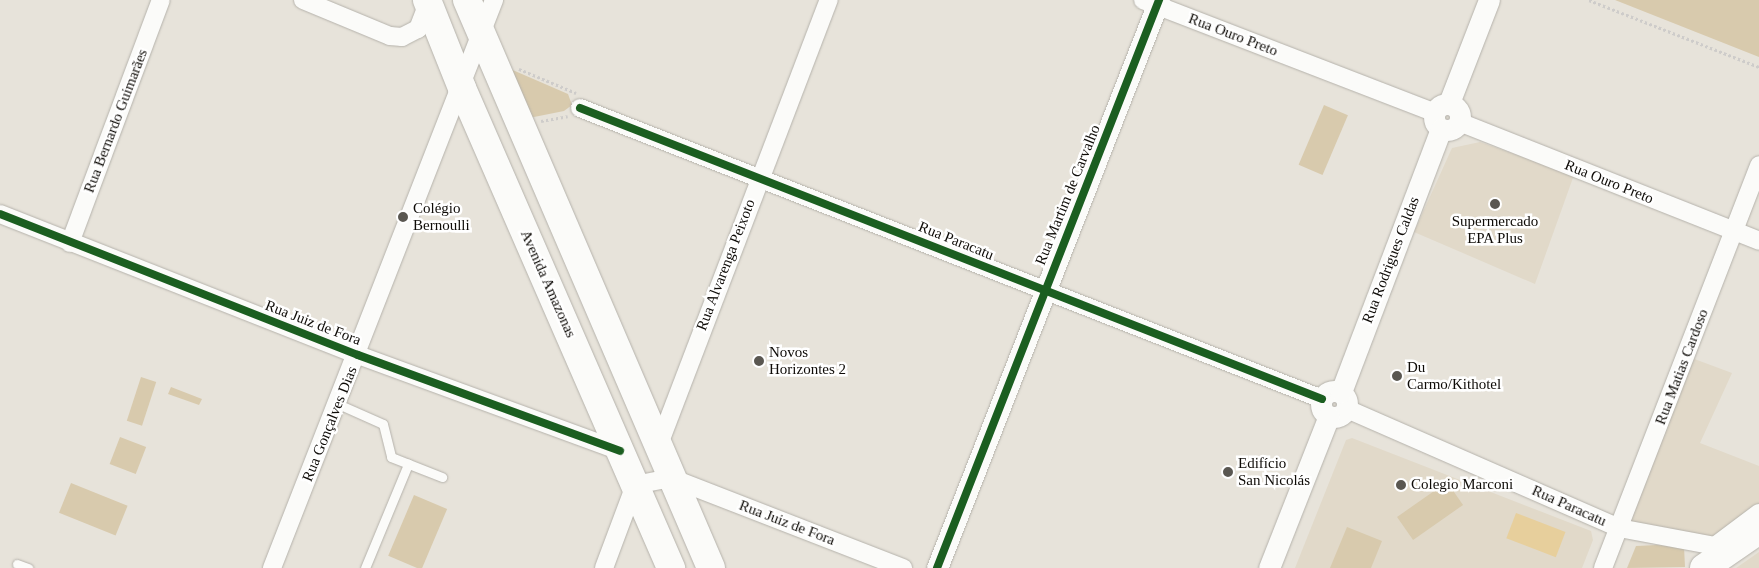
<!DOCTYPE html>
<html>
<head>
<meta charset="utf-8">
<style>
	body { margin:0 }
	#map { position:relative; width:1759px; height:568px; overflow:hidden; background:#e7e3da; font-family:Georgia,serif }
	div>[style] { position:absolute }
	.built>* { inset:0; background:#e1d9c9 }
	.green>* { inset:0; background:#d8caad; transform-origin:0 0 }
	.water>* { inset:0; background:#e7cf9c; transform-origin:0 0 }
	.path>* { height:2.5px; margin-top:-1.25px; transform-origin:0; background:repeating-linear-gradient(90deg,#ceccca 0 2.5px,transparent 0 5px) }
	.roads { filter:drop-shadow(0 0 1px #b5b2ab) drop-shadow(0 0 1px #b5b2ab) }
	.service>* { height:9px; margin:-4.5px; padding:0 4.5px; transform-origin:4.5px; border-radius:4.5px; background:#fbfbf9 }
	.minor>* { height:18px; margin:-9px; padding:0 9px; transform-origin:9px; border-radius:9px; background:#fbfbf9 }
	.tertiary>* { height:21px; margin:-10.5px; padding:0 10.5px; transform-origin:10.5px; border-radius:10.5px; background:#fbfbf9 }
	.tertiary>.ring { margin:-10.5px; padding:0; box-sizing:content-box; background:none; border:21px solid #fbfbf9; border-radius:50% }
	.primary>* { height:28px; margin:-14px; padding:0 14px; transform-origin:14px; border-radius:14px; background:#fbfbf9 }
	.cycleway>* { height:8px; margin:-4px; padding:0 4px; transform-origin:4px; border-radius:4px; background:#1b5e20 }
	.dots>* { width:14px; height:14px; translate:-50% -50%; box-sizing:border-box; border:2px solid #fff; border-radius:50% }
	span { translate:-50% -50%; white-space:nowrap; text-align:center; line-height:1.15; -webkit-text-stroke:5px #fff; paint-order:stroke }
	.street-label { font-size:15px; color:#0e0b07 }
	.poi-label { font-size:15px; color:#0e0b07 }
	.left { translate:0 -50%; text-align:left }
</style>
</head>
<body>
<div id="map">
	<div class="built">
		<i style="clip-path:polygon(1480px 142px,1574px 175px,1535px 284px,1414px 232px,1452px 148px)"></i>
		<i style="clip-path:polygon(1689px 357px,1732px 373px,1700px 443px,1759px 466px,1759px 510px,1715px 544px,1622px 526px)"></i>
		<i style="clip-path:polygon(1352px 438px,1591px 531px,1593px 540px,1582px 568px,1295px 568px,1346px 440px)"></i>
		<i style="clip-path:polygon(1759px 552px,1759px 568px,1736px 568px)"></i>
	</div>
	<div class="green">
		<i style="clip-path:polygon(1615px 0,1759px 0,1759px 57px)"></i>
		<i style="clip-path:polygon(501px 65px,568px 94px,572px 105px,564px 111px,524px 119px)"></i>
		<i style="left:1324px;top:105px;width:26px;height:65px;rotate:23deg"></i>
		<i style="left:141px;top:377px;width:16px;height:46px;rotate:18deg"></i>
		<i style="clip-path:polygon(171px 387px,202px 399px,199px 405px,168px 394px)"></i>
		<i style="left:120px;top:437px;width:28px;height:29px;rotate:21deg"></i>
		<i style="left:1447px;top:482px;width:28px;height:61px;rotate:55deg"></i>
		<i style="left:71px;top:483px;width:61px;height:32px;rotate:22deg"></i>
		<i style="left:414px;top:495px;width:36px;height:66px;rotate:23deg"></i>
		<i style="clip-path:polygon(1347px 527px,1382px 541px,1371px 568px,1330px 568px)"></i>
		<i style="clip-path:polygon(1657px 545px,1684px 547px,1685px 567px,1627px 568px,1636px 546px)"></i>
	</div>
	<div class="water">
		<i style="left:1516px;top:513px;width:53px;height:27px;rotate:21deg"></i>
	</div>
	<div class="path">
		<i style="left:1589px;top:0;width:183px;rotate:21.5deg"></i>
		<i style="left:519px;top:69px;width:62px;rotate:22.8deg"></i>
		<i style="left:541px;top:121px;width:27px;rotate:-10deg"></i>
	</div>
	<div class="roads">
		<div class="service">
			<i style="left:338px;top:404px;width:49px;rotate:24deg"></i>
			<i style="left:383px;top:424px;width:34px;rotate:76deg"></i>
			<i style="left:391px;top:457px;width:55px;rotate:21.4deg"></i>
			<i style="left:17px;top:564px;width:12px;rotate:20deg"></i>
			<i style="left:365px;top:568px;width:113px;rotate:-67.5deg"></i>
		</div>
		<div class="minor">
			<i style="left:303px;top:0;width:94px;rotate:22.5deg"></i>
			<i style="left:390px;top:36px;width:12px;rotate:5deg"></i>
			<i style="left:402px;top:37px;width:18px;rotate:-27deg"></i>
			<i style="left:418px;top:29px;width:28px;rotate:-69deg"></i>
			<i style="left:1143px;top:0;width:312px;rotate:21.1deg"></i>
			<i style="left:580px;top:108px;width:797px;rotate:21.41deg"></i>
			<i style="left:1459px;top:122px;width:323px;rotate:21.6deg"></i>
			<i style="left:0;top:214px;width:385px;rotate:21.5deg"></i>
			<i style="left:358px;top:355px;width:279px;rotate:20.1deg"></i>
			<i style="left:70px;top:243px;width:259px;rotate:-69.5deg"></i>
			<i style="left:1347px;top:409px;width:297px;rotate:23.6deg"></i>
			<i style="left:1619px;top:528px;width:98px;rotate:10.6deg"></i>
			<i style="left:1715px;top:546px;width:55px;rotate:-36.9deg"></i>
			<i style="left:658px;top:447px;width:479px;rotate:-69.1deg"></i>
			<i style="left:272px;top:568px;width:610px;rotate:-68.65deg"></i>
			<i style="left:604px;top:568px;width:89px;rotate:-69.5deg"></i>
			<i style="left:635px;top:485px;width:37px;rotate:-11deg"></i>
			<i style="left:671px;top:478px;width:249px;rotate:21.2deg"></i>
			<i style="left:1603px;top:568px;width:432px;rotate:-68.8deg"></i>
		</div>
		<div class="tertiary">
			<i style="left:1449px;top:103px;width:110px;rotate:-68.8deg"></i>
			<i class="ring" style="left:1434px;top:104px;width:5px;height:5px"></i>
			<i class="ring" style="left:1321px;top:391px;width:5px;height:5px"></i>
			<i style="left:1341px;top:392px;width:281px;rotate:-69.2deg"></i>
			<i style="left:937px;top:568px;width:610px;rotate:-68.65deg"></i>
			<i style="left:1269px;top:568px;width:163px;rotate:-68.5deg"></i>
		</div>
		<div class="primary">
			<i style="left:427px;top:0;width:95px;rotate:68.3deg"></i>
			<i style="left:462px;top:88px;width:524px;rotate:66.47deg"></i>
			<i style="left:467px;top:0;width:618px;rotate:66.75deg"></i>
			<i style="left:1704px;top:568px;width:67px;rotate:-34.6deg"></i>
		</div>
	</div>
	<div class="cycleway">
		<i style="left:580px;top:108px;width:797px;rotate:21.41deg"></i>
		<i style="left:0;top:214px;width:385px;rotate:21.5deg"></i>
		<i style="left:358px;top:355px;width:279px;rotate:20.1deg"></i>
		<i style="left:937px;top:568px;width:610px;rotate:-68.65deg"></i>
	</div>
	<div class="dots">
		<i style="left:1495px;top:204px;background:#5a5751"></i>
		<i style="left:403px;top:217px;background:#5a5751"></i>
		<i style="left:759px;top:361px;background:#5a5751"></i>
		<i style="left:1397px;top:376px;background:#5a5751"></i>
		<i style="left:1228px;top:472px;background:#5a5751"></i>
		<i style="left:1401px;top:485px;background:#5a5751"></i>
	</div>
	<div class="street-label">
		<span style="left:1233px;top:35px;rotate:21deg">Rua Ouro Preto</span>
		<span style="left:116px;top:121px;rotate:-69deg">Rua Bernardo Guimarães</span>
		<span style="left:1609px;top:182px;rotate:22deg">Rua Ouro Preto</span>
		<span style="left:1068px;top:195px;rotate:-68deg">Rua Martim de Carvalho</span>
		<span style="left:956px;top:241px;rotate:22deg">Rua Paracatu</span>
		<span style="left:1391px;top:260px;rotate:-69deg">Rua Rodrigues Caldas</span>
		<span style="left:726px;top:265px;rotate:-69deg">Rua Alvarenga Peixoto</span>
		<span style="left:548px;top:284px;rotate:66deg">Avenida Amazonas</span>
		<span style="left:313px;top:323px;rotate:21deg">Rua Juiz de Fora</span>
		<span style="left:1682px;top:367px;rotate:-69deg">Rua Matias Cardoso</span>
		<span style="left:330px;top:424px;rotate:-68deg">Rua Gonçalves Dias</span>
		<span style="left:1569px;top:506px;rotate:24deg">Rua Paracatu</span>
		<span style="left:787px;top:523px;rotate:21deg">Rua Juiz de Fora</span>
	</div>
	<div class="poi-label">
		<span class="left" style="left:413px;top:217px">Colégio<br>Bernoulli</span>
		<span style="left:1495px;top:230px">Supermercado<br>EPA Plus</span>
		<span class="left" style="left:769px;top:361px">Novos<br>Horizontes 2</span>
		<span class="left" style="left:1407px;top:376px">Du<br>Carmo/Kithotel</span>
		<span class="left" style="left:1238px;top:472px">Edifício<br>San Nicolás</span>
		<span class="left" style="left:1411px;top:485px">Colegio Marconi</span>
	</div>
</div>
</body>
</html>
